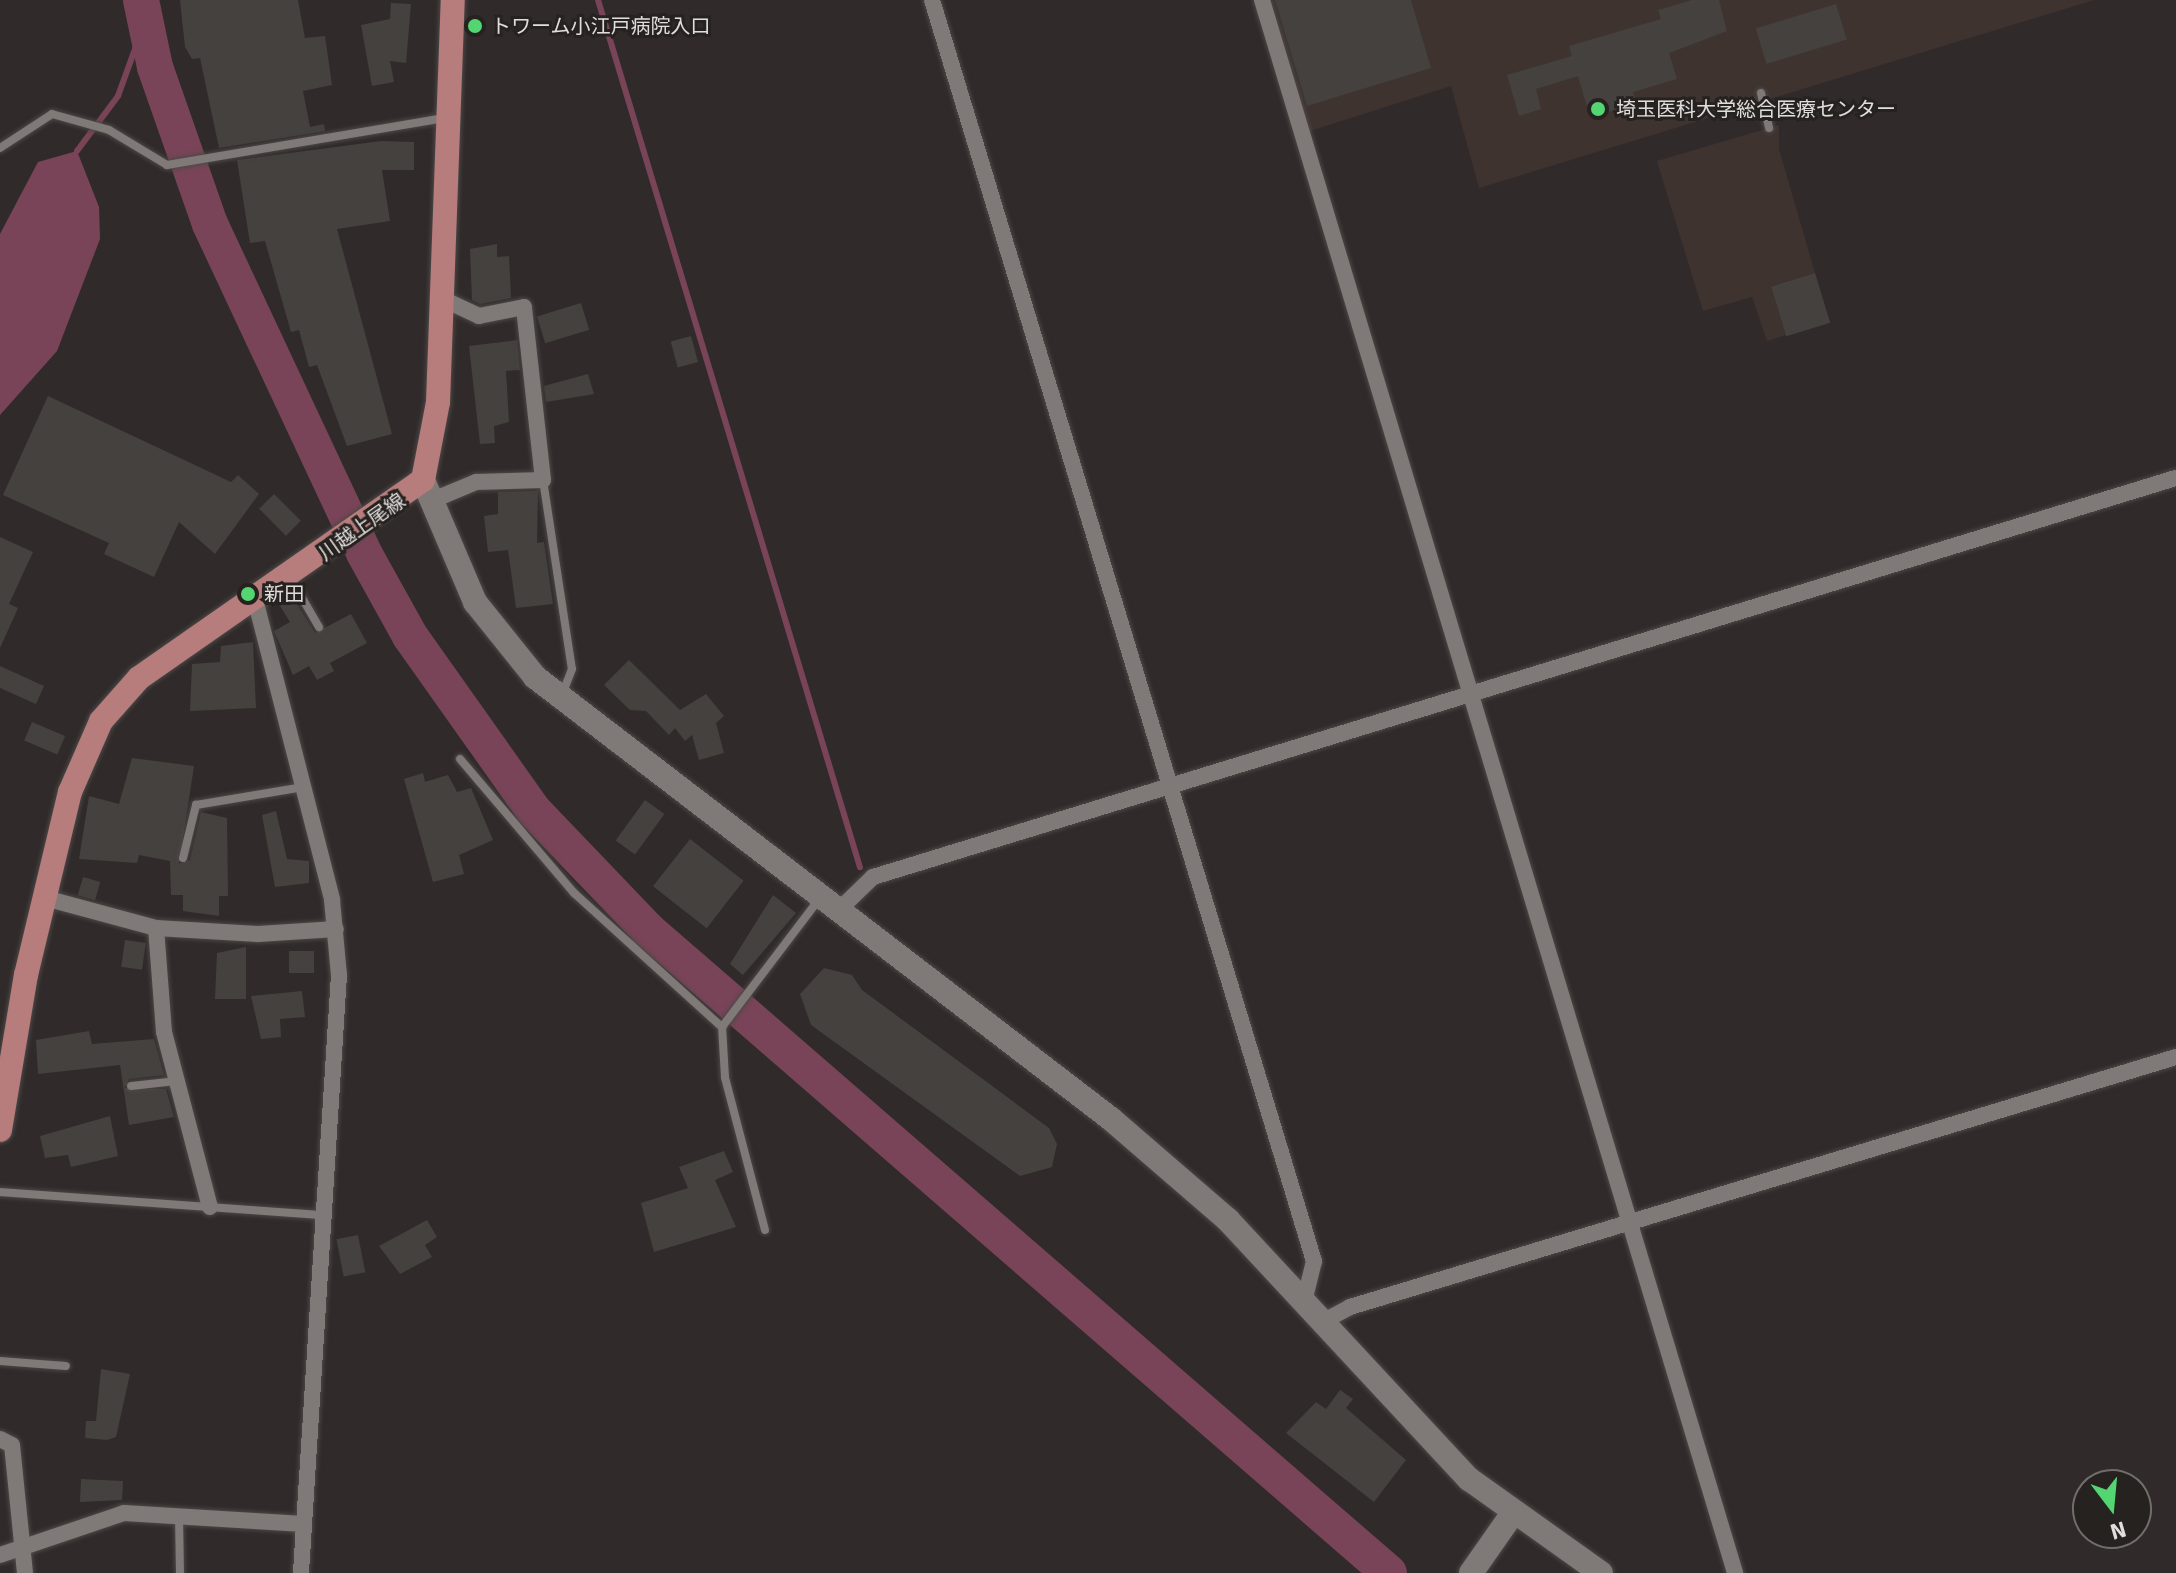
<!DOCTYPE html>
<html>
<head>
<meta charset="utf-8">
<style>
	body { margin:0 }
	#map { position:relative; width:2176px; height:1573px; overflow:hidden; background:#302b2a; font-family:Signika,"Noto Sans JP",sans-serif }
	div>[style] { position:absolute }
	.built>* { inset:0; background:#3e332f }
	.water>* { inset:0; background:#7a4458 }
	.stream>* { height:6px; margin:-3px; padding:0 3px; transform-origin:3px; border-radius:3px; background:#7a4458 }
	.river>* { height:36px; margin:-18px; padding:0 18px; transform-origin:18px; border-radius:18px; background:#7a4458 }
	.building>* { inset:0; background:#45413e; transform-origin:0 0 }
	.roads { filter:drop-shadow(0 0 2px #4c4847) drop-shadow(0 0 2px #4c4847) }
	.lane>* { height:8px; margin:-4px; padding:0 4px; transform-origin:4px; border-radius:4px; background:#7f7977 }
	.street>* { height:16px; margin:-8px; padding:0 8px; transform-origin:8px; border-radius:8px; background:#7f7977 }
	.secondary>* { height:24px; margin:-12px; padding:0 12px; transform-origin:12px; border-radius:12px; background:#7f7977 }
	.primary>* { height:24px; margin:-12px; padding:0 12px; transform-origin:12px; border-radius:12px; background:#b77c7c }
	.dots>* { width:22px; height:22px; translate:-50% -50%; box-sizing:border-box; border:4px solid #262220; border-radius:50% }
	span { translate:-50% -50%; white-space:nowrap; text-align:center; line-height:1.15; -webkit-text-stroke:6px #262220; paint-order:stroke }
	.poi-label { font-size:20px; color:#e0dddc }
	.left { translate:0 -50%; text-align:left }
	.street-label { font-size:20px; color:#e0dddc }
	.north { position:absolute; left:2072px; top:1469px; width:80px; height:80px; box-sizing:border-box; background:#262220; border:2px solid #706d6b; border-radius:50%; rotate:164deg; font-size:22px; font-weight:700; line-height:32px; text-align:center; color:#e0dddc }
	.north::after { content:''; display:block; margin:auto; width:28px; height:36px; background:#53d672; clip-path:polygon(50% 0,100% 100%,50% 72%,0 100%) }
</style>
</head>
<body>
<div id="map">
	<div class="built">
		<i style="clip-path:polygon(1270px 0,2094px 0,1479px 188px,1451px 86px,1310px 131px)"></i>
		<i style="clip-path:polygon(1779px 125px,1779px 149px,1815px 273px,1771px 286px,1786px 335px,1767px 341px,1752px 297px,1703px 311px,1657px 161px)"></i>
	</div>
	<div class="water">
		<i style="clip-path:polygon(77px 151px,99px 207px,100px 239px,57px 351px,0 415px,0 234px,38px 162px)"></i>
	</div>
	<div class="stream">
		<i style="left:598px;top:0;width:906px;rotate:73.19deg"></i>
		<i style="left:77px;top:151px;width:69px;rotate:-53.3deg"></i>
		<i style="left:118px;top:96px;width:73px;rotate:-70.1deg"></i>
	</div>
	<div class="river">
		<i style="left:141px;top:0;width:68px;rotate:78.2deg"></i>
		<i style="left:155px;top:67px;width:166px;rotate:70.7deg"></i>
		<i style="left:210px;top:224px;width:363px;rotate:64.9deg"></i>
		<i style="left:364px;top:553px;width:95px;rotate:61deg"></i>
		<i style="left:410px;top:636px;width:214px;rotate:54.7deg"></i>
		<i style="left:534px;top:811px;width:165px;rotate:46.2deg"></i>
		<i style="left:648px;top:930px;width:981px;rotate:40.95deg"></i>
	</div>
	<div class="building">
		<i style="clip-path:polygon(180px 0,298px 0,305px 38px,325px 36px,332px 85px,303px 91px,310px 127px,324px 124px,325px 131px,219px 148px,200px 58px,192px 59px,185px 47px)"></i>
		<i style="clip-path:polygon(1275px 0,1411px 0,1431px 68px,1307px 106px)"></i>
		<i style="clip-path:polygon(1692px 0,1719px 0,1727px 31px,1669px 53px,1677px 79px,1633px 92px,1636px 104px,1590px 117px,1578px 76px,1536px 89px,1541px 109px,1519px 116px,1507px 75px,1572px 56px,1569px 46px,1661px 19px,1658px 10px)"></i>
		<i style="clip-path:polygon(391px 3px,411px 4px,406px 63px,390px 61px,394px 82px,372px 86px,361px 25px,390px 19px)"></i>
		<i style="left:1836px;top:4px;width:37px;height:84px;rotate:73deg"></i>
		<i style="clip-path:polygon(381px 141px,414px 142px,414px 170px,382px 170px,390px 221px,337px 229px,392px 434px,347px 446px,317px 365px,309px 367px,299px 330px,291px 332px,265px 241px,250px 243px,237px 160px)"></i>
		<i style="clip-path:polygon(497px 244px,497px 257px,509px 256px,511px 298px,480px 304px,472px 300px,470px 249px)"></i>
		<i style="left:1815px;top:273px;width:52px;height:46px;rotate:73deg"></i>
		<i style="left:581px;top:303px;width:28px;height:46px;rotate:73deg"></i>
		<i style="left:691px;top:336px;width:27px;height:21px;rotate:75deg"></i>
		<i style="clip-path:polygon(517px 340px,520px 370px,506px 371px,509px 422px,494px 426px,495px 443px,480px 444px,469px 346px)"></i>
		<i style="clip-path:polygon(588px 374px,594px 394px,546px 402px,544px 386px)"></i>
		<i style="clip-path:polygon(48px 396px,231px 482px,238px 475px,259px 494px,215px 554px,179px 522px,154px 577px,104px 554px,109px 543px,3px 495px)"></i>
		<i style="clip-path:polygon(538px 491px,537px 543px,544px 542px,553px 604px,516px 608px,508px 550px,488px 552px,484px 516px,498px 514px,498px 492px)"></i>
		<i style="left:274px;top:494px;width:38px;height:21px;rotate:45deg"></i>
		<i style="clip-path:polygon(0 537px,33px 552px,9px 604px,18px 608px,0 648px)"></i>
		<i style="clip-path:polygon(293px 598px,315px 633px,351px 614px,367px 643px,330px 663px,334px 671px,317px 680px,309px 666px,293px 675px,274px 631px,290px 622px,280px 606px)"></i>
		<i style="clip-path:polygon(253px 642px,256px 708px,190px 711px,192px 664px,220px 662px,221px 646px)"></i>
		<i style="clip-path:polygon(629px 660px,680px 710px,706px 694px,724px 716px,716px 723px,724px 753px,699px 760px,692px 735px,685px 741px,675px 728px,669px 735px,646px 711px,630px 710px,604px 685px)"></i>
		<i style="clip-path:polygon(0 666px,44px 686px,36px 704px,0 688px)"></i>
		<i style="left:32px;top:722px;width:36px;height:20px;rotate:23deg"></i>
		<i style="clip-path:polygon(132px 758px,194px 766px,179px 864px,190px 860px,201px 812px,227px 818px,228px 896px,219px 896px,219px 916px,183px 911px,183px 895px,171px 895px,170px 861px,139px 855px,137px 863px,79px 859px,89px 796px,119px 804px)"></i>
		<i style="clip-path:polygon(423px 773px,425px 782px,448px 775px,457px 792px,471px 788px,493px 840px,459px 855px,464px 874px,433px 882px,404px 779px)"></i>
		<i style="left:645px;top:800px;width:24px;height:50px;rotate:36deg"></i>
		<i style="clip-path:polygon(276px 811px,287px 859px,309px 861px,309px 883px,275px 887px,262px 815px)"></i>
		<i style="left:690px;top:839px;width:68px;height:60px;rotate:38deg"></i>
		<i style="left:83px;top:877px;width:18px;height:19px;rotate:16deg"></i>
		<i style="clip-path:polygon(773px 895px,796px 913px,743px 975px,730px 964px)"></i>
		<i style="left:125px;top:940px;width:21px;height:27px;rotate:8deg"></i>
		<i style="clip-path:polygon(246px 947px,246px 999px,215px 999px,217px 953px)"></i>
		<i style="left:289px;top:951px;width:25px;height:22px"></i>
		<i style="clip-path:polygon(824px 968px,852px 975px,862px 990px,1049px 1128px,1057px 1144px,1052px 1167px,1020px 1176px,811px 1025px,800px 994px)"></i>
		<i style="clip-path:polygon(302px 991px,305px 1017px,280px 1019px,281px 1037px,261px 1039px,251px 996px)"></i>
		<i style="clip-path:polygon(89px 1031px,92px 1044px,154px 1039px,164px 1075px,129px 1079px,124px 1088px,166px 1089px,174px 1117px,129px 1125px,120px 1065px,38px 1074px,36px 1040px)"></i>
		<i style="clip-path:polygon(110px 1116px,118px 1156px,71px 1167px,68px 1155px,45px 1158px,40px 1136px)"></i>
		<i style="clip-path:polygon(724px 1151px,733px 1172px,715px 1180px,736px 1227px,654px 1252px,641px 1203px,688px 1188px,679px 1167px)"></i>
		<i style="clip-path:polygon(427px 1220px,437px 1237px,425px 1245px,432px 1257px,400px 1274px,379px 1246px)"></i>
		<i style="left:358px;top:1235px;width:38px;height:22px;rotate:79deg"></i>
		<i style="clip-path:polygon(101px 1369px,130px 1374px,116px 1437px,107px 1440px,85px 1438px,86px 1421px,96px 1421px)"></i>
		<i style="clip-path:polygon(1340px 1390px,1353px 1399px,1346px 1408px,1406px 1460px,1374px 1502px,1286px 1433px,1316px 1402px,1326px 1409px)"></i>
		<i style="clip-path:polygon(81px 1479px,123px 1481px,122px 1500px,80px 1502px)"></i>
	</div>
	<div class="roads">
		<div class="lane">
			<i style="left:1761px;top:93px;width:36px;rotate:77deg"></i>
			<i style="left:0;top:148px;width:62px;rotate:-33.2deg"></i>
			<i style="left:52px;top:114px;width:59px;rotate:15.7deg"></i>
			<i style="left:109px;top:130px;width:68px;rotate:31.1deg"></i>
			<i style="left:167px;top:165px;width:283px;rotate:-9.6deg"></i>
			<i style="left:543px;top:480px;width:191px;rotate:81.3deg"></i>
			<i style="left:572px;top:669px;width:28px;rotate:111deg"></i>
			<i style="left:290px;top:577px;width:58px;rotate:59.9deg"></i>
			<i style="left:460px;top:759px;width:176px;rotate:49.6deg"></i>
			<i style="left:574px;top:893px;width:200px;rotate:42.2deg"></i>
			<i style="left:183px;top:858px;width:55px;rotate:-76.2deg"></i>
			<i style="left:196px;top:805px;width:109px;rotate:-9.5deg"></i>
			<i style="left:131px;top:1086px;width:45px;rotate:-6.3deg"></i>
			<i style="left:0;top:1192px;width:324px;rotate:4.1deg"></i>
			<i style="left:765px;top:1230px;width:158px;rotate:-104.7deg"></i>
			<i style="left:725px;top:1077px;width:50px;rotate:-93.4deg"></i>
			<i style="left:722px;top:1027px;width:162px;rotate:-52.8deg"></i>
			<i style="left:0;top:1361px;width:66px;rotate:4.3deg"></i>
			<i style="left:179px;top:1516px;width:57px;rotate:89deg"></i>
		</div>
		<div class="street">
			<i style="left:932px;top:0;width:1318px;rotate:73.15deg"></i>
			<i style="left:1314px;top:1261px;width:42px;rotate:103.7deg"></i>
			<i style="left:1262px;top:0;width:1643px;rotate:73.26deg"></i>
			<i style="left:433px;top:500px;width:47px;rotate:-22.7deg"></i>
			<i style="left:476px;top:482px;width:67px;rotate:-1.7deg"></i>
			<i style="left:543px;top:480px;width:174px;rotate:-96.3deg"></i>
			<i style="left:524px;top:307px;width:46px;rotate:168.7deg"></i>
			<i style="left:479px;top:316px;width:40px;rotate:-155deg"></i>
			<i style="left:256px;top:603px;width:307px;rotate:75.6deg"></i>
			<i style="left:332px;top:900px;width:75px;rotate:84.7deg"></i>
			<i style="left:339px;top:975px;width:599px;rotate:93.64deg"></i>
			<i style="left:45px;top:898px;width:115px;rotate:15.1deg"></i>
			<i style="left:156px;top:928px;width:102px;rotate:3.4deg"></i>
			<i style="left:258px;top:934px;width:78px;rotate:-3.7deg"></i>
			<i style="left:842px;top:907px;width:43px;rotate:-44.1deg"></i>
			<i style="left:873px;top:877px;width:1363px;rotate:-17.03deg"></i>
			<i style="left:156px;top:928px;width:104px;rotate:85.6deg"></i>
			<i style="left:164px;top:1032px;width:181px;rotate:75.3deg"></i>
			<i style="left:1322px;top:1322px;width:32px;rotate:-28deg"></i>
			<i style="left:1350px;top:1307px;width:863px;rotate:-16.84deg"></i>
			<i style="left:0;top:1439px;width:13px;rotate:27deg"></i>
			<i style="left:12px;top:1445px;width:129px;rotate:84.2deg"></i>
			<i style="left:0;top:1555px;width:131px;rotate:-18.7deg"></i>
			<i style="left:124px;top:1513px;width:180px;rotate:3.5deg"></i>
		</div>
		<div class="secondary">
			<i style="left:423px;top:480px;width:133px;rotate:66.9deg"></i>
			<i style="left:475px;top:602px;width:96px;rotate:51.3deg"></i>
			<i style="left:535px;top:677px;width:726px;rotate:37.5deg"></i>
			<i style="left:1111px;top:1119px;width:155px;rotate:40.8deg"></i>
			<i style="left:1228px;top:1220px;width:354px;rotate:47.1deg"></i>
			<i style="left:1469px;top:1479px;width:162px;rotate:35.5deg"></i>
			<i style="left:1471px;top:1573px;width:73px;rotate:-55deg"></i>
		</div>
		<div class="primary">
			<i style="left:0;top:1130px;width:157px;rotate:-80.5deg"></i>
			<i style="left:26px;top:975px;width:188px;rotate:-76.5deg"></i>
			<i style="left:70px;top:792px;width:77px;rotate:-66.4deg"></i>
			<i style="left:101px;top:721px;width:57px;rotate:-48.5deg"></i>
			<i style="left:139px;top:678px;width:346px;rotate:-34.9deg"></i>
			<i style="left:423px;top:480px;width:79px;rotate:-79.1deg"></i>
			<i style="left:438px;top:402px;width:402px;rotate:-87.9deg"></i>
		</div>
	</div>
	<div class="dots">
		<i style="left:475px;top:26px;background:#53d672"></i>
		<i style="left:1598px;top:109px;background:#53d672"></i>
		<i style="left:248px;top:594px;background:#53d672"></i>
	</div>
	<div class="poi-label">
		<span class="left" style="left:491px;top:26px">トワーム小江戸病院入口</span>
		<span class="left" style="left:1616px;top:109px">埼玉医科大学総合医療センター</span>
		<span class="left" style="left:264px;top:594px">新田</span>
	</div>
	<div class="street-label">
		<span style="left:362px;top:527px;rotate:-35deg">川越上尾線</span>
	</div>
	<div class="north">N</div>
</div>
</body>
</html>
